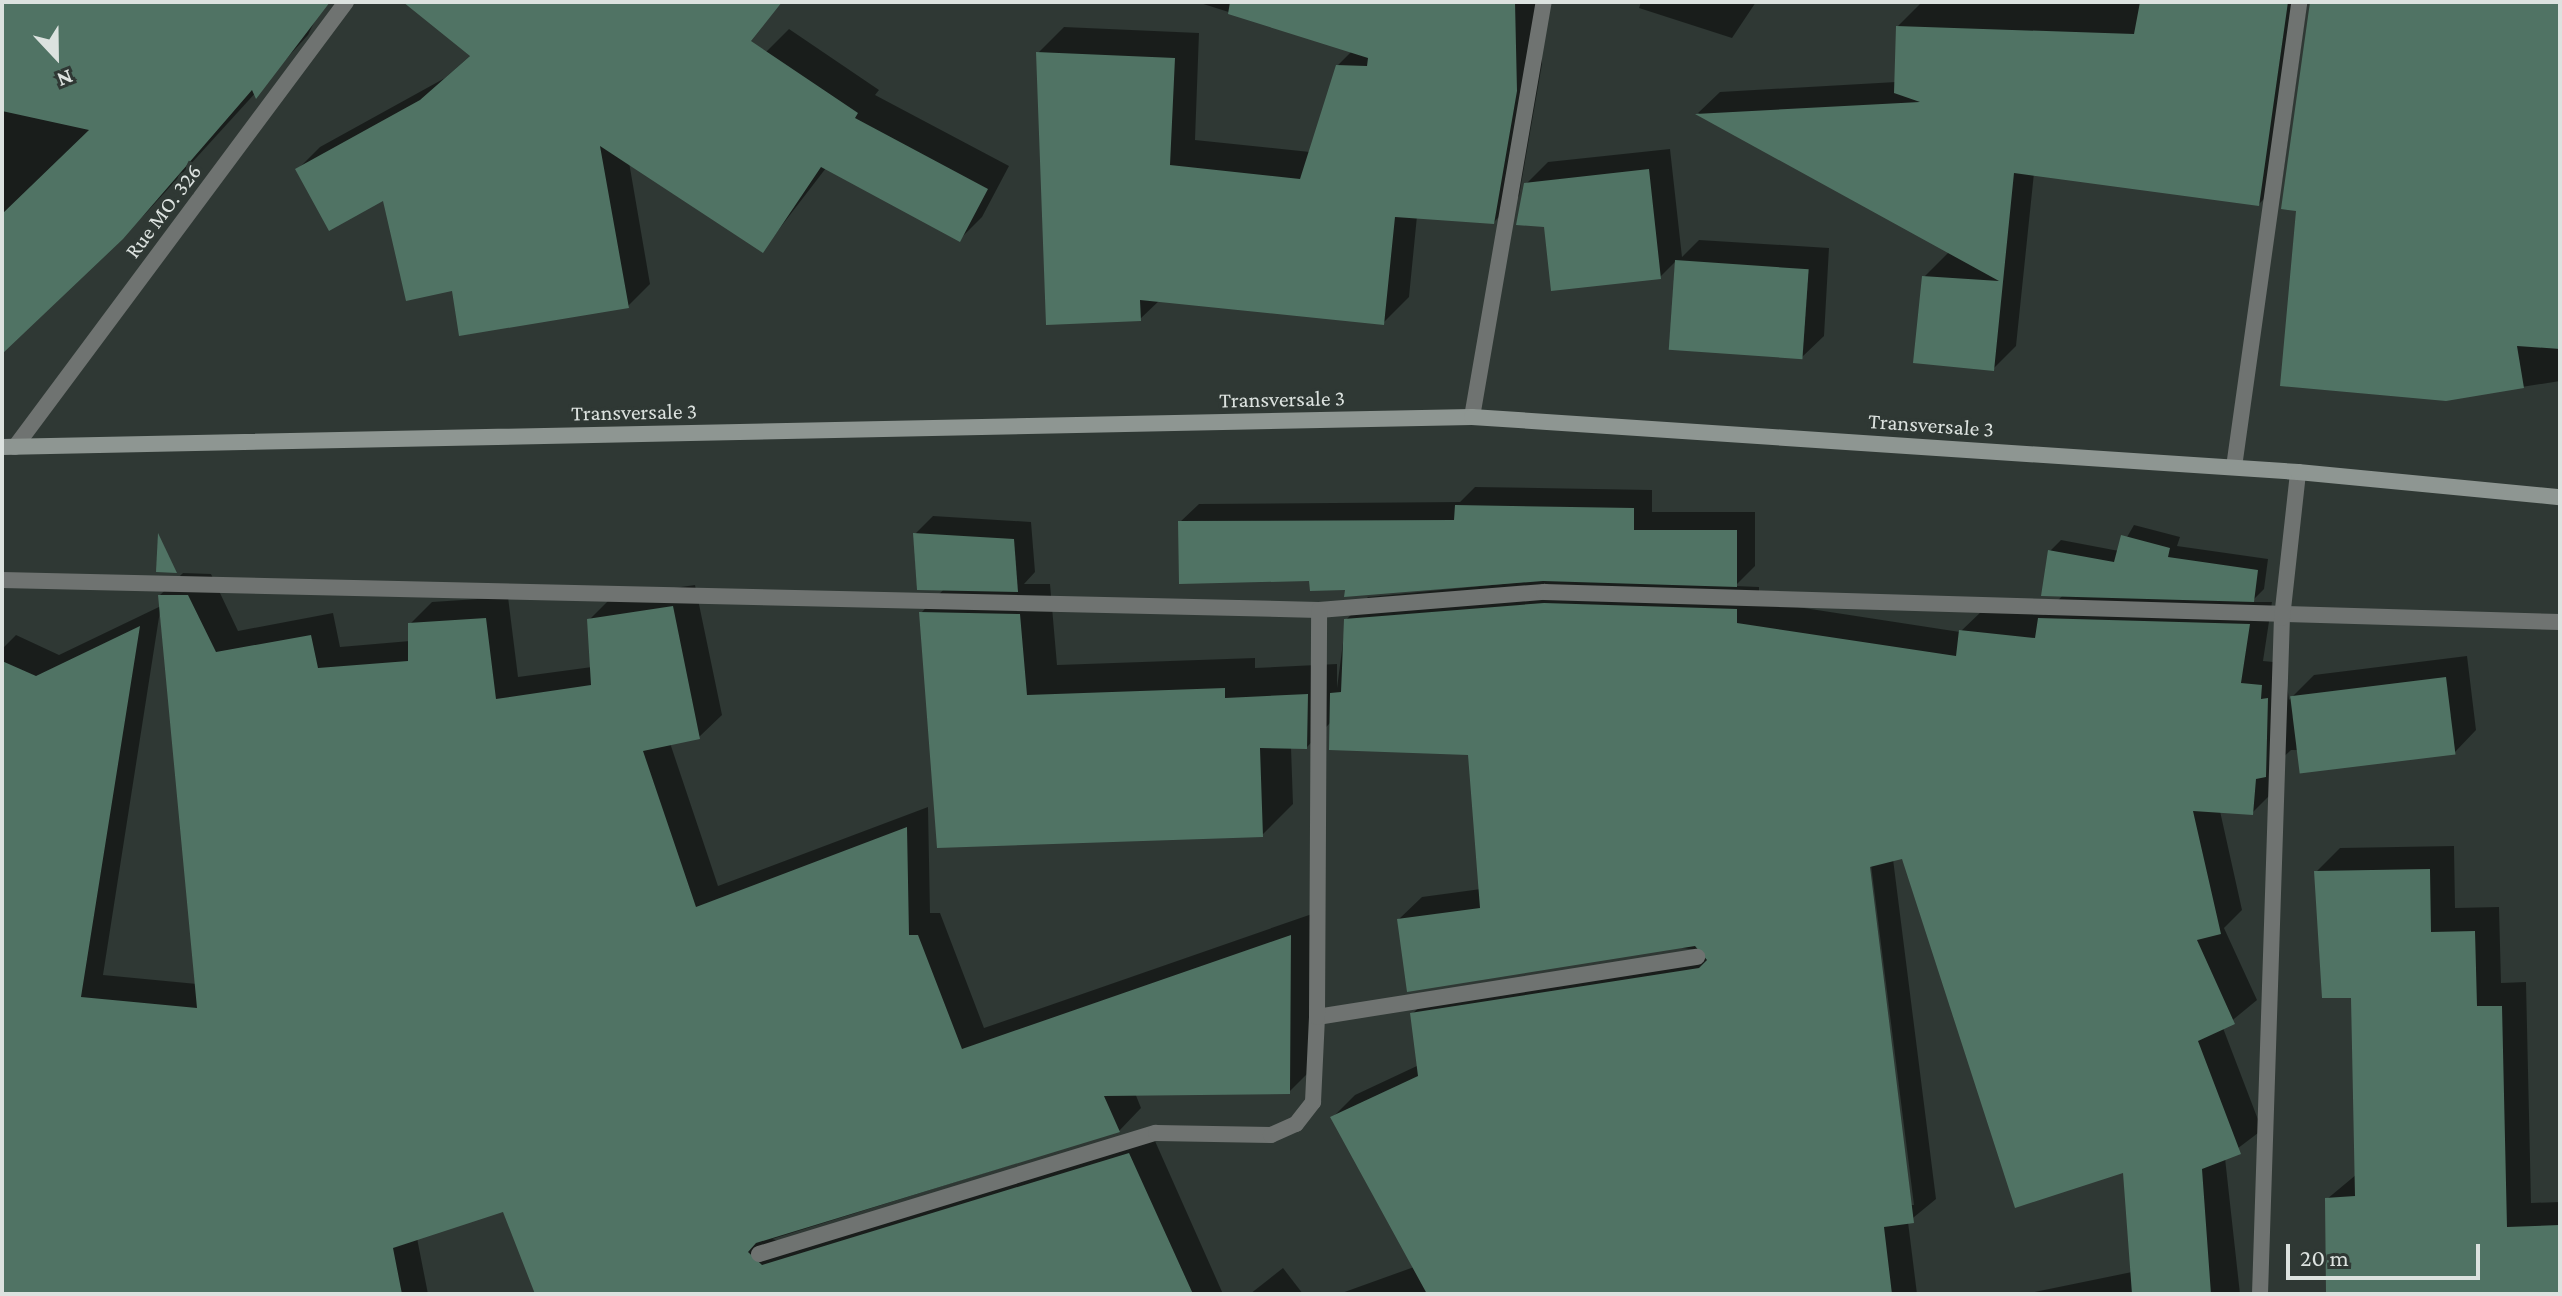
<!DOCTYPE html>
<html>
<head>
<meta charset="utf-8">
<style>
	body { margin:0 }
	#map { position:relative; width:2562px; height:1296px; overflow:hidden; background:#2f3834; font-family:"Crimson Pro",serif }
	div>[style] { position:absolute }
	.shadow>* { inset:0; background:#0007 }
	.building>* { inset:0; background:#507364; transform-origin:0 0 }
	.service>* { height:16px; margin:-8px; padding:0 8px; transform-origin:8px; border-radius:8px; background:#6f7371 }
	.minor>* { height:16px; margin:-8px; padding:0 8px; transform-origin:8px; border-radius:8px; background:#6f7371 }
	.secondary>* { height:16px; margin:-8px; padding:0 8px; transform-origin:8px; border-radius:8px; background:#8e9692 }
	span { translate:-50% -50%; white-space:nowrap; text-align:center; line-height:1.15; -webkit-text-stroke:7px #2f3834; paint-order:stroke }
	.street-label { font-size:22px; color:#dce2df }
	.frame { position:absolute; inset:0; border:4px solid #dce2df; pointer-events:none }
	.north { position:absolute; left:16px; top:16px; width:80px; height:80px; -webkit-text-stroke:6px #2f3834; paint-order:stroke; rotate:158deg; font-size:22px; font-weight:700; line-height:32px; text-align:center; color:#dce2df }
	.north::after { content:''; display:block; margin:auto; width:28px; height:36px; background:#dce2df; clip-path:polygon(50% 0,100% 100%,50% 72%,0 100%) }
	.scale { position:absolute; left:2286px; top:1244px; width:194px; height:36px; box-sizing:border-box; border:4px solid #dce2df; border-top:0; padding-left:10px; font-size:24px; line-height:28px; white-space:nowrap; color:#dce2df; -webkit-text-stroke:6px #2f3834; paint-order:stroke }
</style>
</head>
<body>
<div id="map">
	<div class="shadow">
		<i style="clip-path:polygon(2px 2px,324px 2px,308px 35px,146px 213px,2px 351px)"></i>
		<i style="clip-path:polygon(419px 2px,731px 2px,694px 55px,766px 52px,789px 29px,879px 90px,875px 95px,1009px 166px,982px 217px,959px 240px,826px 168px,763px 250px,629px 162px,650px 284px,628px 306px,453px 288px,384px 198px,298px 169px,320px 147px,445px 78px,471px 55px)"></i>
		<i style="clip-path:polygon(1197px 2px,1541px 2px,1542px 64px,1519px 196px,1494px 222px,1417px 216px,1409px 297px,1383px 323px,1160px 300px,1140px 319px,1038px 53px,1064px 27px,1199px 33px,1195px 140px,1310px 152px,1337px 66px,1352px 51px)"></i>
		<i style="clip-path:polygon(1641px 2px,1756px 2px,1732px 38px,1639px 8px)"></i>
		<i style="clip-path:polygon(2002px 2px,2307px 2px,2282px 181px,2259px 204px,2034px 173px,2016px 346px,1993px 369px,1924px 277px,1949px 252px,1698px 113px,1720px 92px,1896px 82px,1898px 26px,1921px 3px)"></i>
		<i style="clip-path:polygon(2310px 2px,2560px 2px,2560px 381px,2446px 399px,2299px 209px)"></i>
		<i style="clip-path:polygon(1670px 149px,1682px 257px,1699px 240px,1829px 248px,1824px 336px,1802px 357px,1671px 348px,1677px 260px,1660px 277px,1546px 226px,1526px 184px,1548px 162px)"></i>
		<i style="clip-path:polygon(evenodd,1475px 487px,1652px 490px,1652px 512px,1755px 512px,1755px 566px,1735px 586px,1759px 587px,1759px 601px,1960px 632px,1984px 609px,2044px 615px,2064px 594px,2050px 551px,2061px 540px,2119px 551px,2134px 525px,2180px 537px,2177px 546px,2268px 559px,2264px 589px,2251px 602px,2272px 602px,2263px 661px,2284px 663px,2289px 700px,2314px 675px,2467px 656px,2476px 730px,2455px 752px,2291px 750px,2276px 764px,2275px 790px,2252px 813px,2220px 811px,2242px 910px,2224px 928px,2257px 1000px,2223px 1028px,2262px 1130px,2225px 1158px,2240px 1294px,2025px 1294px,2132px 1272px,2125px 1170px,1904px 857px,1893px 859px,1936px 1199px,1908px 1222px,1917px 1294px,1339px 1294px,1414px 1267px,1333px 1117px,1355px 1095px,1419px 1065px,1412px 1014px,1435px 992px,1701px 950px,1399px 919px,1422px 897px,1481px 889px,1470px 753px,1331px 722px,1307px 747px,1291px 747px,1293px 804px,1262px 835px,939px 846px,921px 613px,945px 588px,915px 534px,933px 516px,1031px 522px,1035px 572px,1024px 584px,1050px 584px,1057px 665px,1255px 658px,1255px 668px,1337px 664px,1337px 688px,1346px 620px,1368px 597px,1556px 579px,1347px 588px,1180px 522px,1199px 504px,1460px 502px,1475px 487px,1866px 857px,1870px 857px,1914px 1205px,1910px 1205px,1866px 857px)"></i>
		<i style="clip-path:polygon(evenodd,183px 573px,211px 574px,238px 631px,333px 613px,340px 647px,410px 641px,410px 624px,432px 602px,508px 597px,518px 677px,592px 667px,589px 620px,612px 597px,695px 585px,722px 715px,699px 737px,670px 743px,718px 886px,928px 807px,930px 913px,940px 913px,984px 1028px,1312px 914px,1312px 1069px,1289px 1092px,1135px 1093px,1141px 1108px,1119px 1131px,772px 1239px,786px 1243px,1151px 1132px,1223px 1294px,537px 1294px,504px 1209px,417px 1238px,428px 1294px,2px 1294px,2px 649px,16px 635px,59px 655px,161px 606px,160px 595px,183px 573px,160px 611px,197px 984px,103px 975px,160px 611px)"></i>
		<i style="clip-path:polygon(2454px 846px,2455px 908px,2499px 907px,2501px 983px,2526px 982px,2531px 1203px,2560px 1202px,2560px 1294px,2331px 1294px,2327px 1199px,2357px 1174px,2353px 996px,2316px 872px,2340px 848px)"></i>
		<i style="clip-path:polygon(1283px 1268px,1303px 1294px,1250px 1294px)"></i>
	</div>
	<div class="building">
		<i style="clip-path:polygon(2px 2px,330px 2px,256px 99px,252px 90px,123px 239px,2px 354px,2px 214px,89px 130px,2px 111px)"></i>
		<i style="clip-path:polygon(403px 2px,782px 2px,751px 41px,858px 113px,855px 118px,988px 189px,960px 242px,821px 167px,763px 253px,600px 146px,629px 308px,459px 336px,452px 291px,406px 301px,383px 201px,329px 231px,295px 169px,420px 100px,470px 56px)"></i>
		<i style="clip-path:polygon(1230px 2px,1515px 2px,1517px 91px,1494px 224px,1395px 217px,1384px 325px,1140px 300px,1141px 321px,1046px 325px,1036px 52px,1175px 58px,1170px 165px,1300px 179px,1336px 65px,1367px 66px,1368px 58px,1228px 14px)"></i>
		<i style="clip-path:polygon(2140px 2px,2288px 2px,2259px 206px,2014px 173px,1994px 371px,1913px 363px,1922px 276px,1999px 281px,1695px 114px,1920px 102px,1894px 93px,1896px 26px,2134px 34px)"></i>
		<i style="clip-path:polygon(2310px 2px,2560px 2px,2560px 349px,2517px 346px,2524px 388px,2446px 401px,2280px 386px,2296px 211px,2281px 209px)"></i>
		<i style="clip-path:polygon(1649px 169px,1661px 279px,1551px 291px,1544px 227px,1516px 225px,1524px 183px)"></i>
		<i style="left:1675px;top:260px;width:134px;height:90px;rotate:4deg"></i>
		<i style="clip-path:polygon(1455px 505px,1634px 508px,1634px 530px,1737px 530px,1737px 587px,1543px 581px,1344px 597px,1345px 590px,1310px 591px,1309px 581px,1179px 584px,1178px 521px,1454px 520px)"></i>
		<i style="clip-path:polygon(158px 533px,177px 573px,156px 572px)"></i>
		<i style="clip-path:polygon(913px 533px,1014px 539px,1018px 592px,917px 590px)"></i>
		<i style="clip-path:polygon(2121px 535px,2170px 548px,2168px 557px,2258px 570px,2254px 602px,2041px 596px,2048px 550px,2114px 562px)"></i>
		<i style="clip-path:polygon(158px 595px,188px 595px,216px 652px,311px 635px,318px 668px,408px 661px,408px 623px,486px 618px,496px 699px,591px 685px,587px 619px,673px 606px,700px 739px,643px 751px,696px 907px,907px 827px,909px 935px,918px 935px,962px 1049px,1291px 935px,1290px 1094px,1104px 1096px,1120px 1132px,756px 1243px,748px 1252px,762px 1265px,1129px 1153px,1193px 1294px,535px 1294px,503px 1212px,393px 1248px,402px 1294px,2px 1294px,2px 661px,36px 676px,140px 626px,81px 997px,197px 1008px)"></i>
		<i style="clip-path:polygon(1544px 603px,1737px 609px,1737px 623px,1956px 656px,1959px 630px,2035px 638px,2038px 618px,2250px 624px,2241px 683px,2262px 685px,2261px 699px,2268px 698px,2266px 777px,2256px 779px,2253px 815px,2193px 811px,2221px 934px,2197px 940px,2235px 1024px,2198px 1041px,2241px 1154px,2202px 1169px,2211px 1294px,2132px 1294px,2123px 1173px,2015px 1208px,1902px 859px,1870px 867px,1914px 1223px,1884px 1227px,1892px 1294px,1427px 1294px,1330px 1117px,1418px 1076px,1410px 1013px,1699px 968px,1707px 960px,1695px 946px,1407px 992px,1397px 919px,1480px 908px,1468px 755px,1329px 750px,1330px 693px,1341px 692px,1344px 619px)"></i>
		<i style="clip-path:polygon(919px 612px,1020px 614px,1027px 695px,1225px 688px,1225px 698px,1308px 694px,1307px 749px,1260px 748px,1263px 837px,937px 848px)"></i>
		<i style="left:2446px;top:677px;width:78px;height:157px;rotate:83deg"></i>
		<i style="clip-path:polygon(2430px 869px,2431px 932px,2475px 931px,2477px 1006px,2502px 1006px,2507px 1227px,2560px 1225px,2560px 1294px,2326px 1294px,2325px 1198px,2355px 1196px,2351px 998px,2322px 998px,2314px 871px)"></i>
	</div>
	<div class="service">
		<i style="left:2234px;top:467px;width:469px;rotate:-82deg"></i>
		<i style="left:1317px;top:1017px;width:385px;rotate:-9deg"></i>
	</div>
	<div class="minor">
		<i style="left:1472px;top:417px;width:421px;rotate:-80.2deg"></i>
		<i style="left:15px;top:447px;width:555px;rotate:-53.36deg"></i>
		<i style="left:2px;top:580px;width:1317px;rotate:1.3deg"></i>
		<i style="left:1319px;top:610px;width:226px;rotate:-4.6deg"></i>
		<i style="left:1544px;top:592px;width:1016px;rotate:1.69deg"></i>
		<i style="left:759px;top:1254px;width:415px;rotate:-17deg"></i>
		<i style="left:1156px;top:1133px;width:115px;rotate:1deg"></i>
		<i style="left:1271px;top:1135px;width:27px;rotate:-24deg"></i>
		<i style="left:1296px;top:1124px;width:28px;rotate:-52deg"></i>
		<i style="left:1313px;top:1102px;width:85px;rotate:-87.3deg"></i>
		<i style="left:1317px;top:1017px;width:407px;rotate:-89.7deg"></i>
		<i style="left:2260px;top:1294px;width:676px;rotate:-88.14deg"></i>
		<i style="left:2282px;top:618px;width:147px;rotate:-83.7deg"></i>
	</div>
	<div class="secondary">
		<i style="left:2px;top:447px;width:1470px;rotate:-1.17deg"></i>
		<i style="left:1472px;top:417px;width:828px;rotate:3.81deg"></i>
		<i style="left:2298px;top:472px;width:263px;rotate:5.5deg"></i>
	</div>
	<div class="street-label">
		<span style="left:163px;top:211px;rotate:-53deg">Rue MO. 326</span>
		<span style="left:1282px;top:399px;rotate:-1deg">Transversale 3</span>
		<span style="left:634px;top:412px;rotate:-1deg">Transversale 3</span>
		<span style="left:1931px;top:425px;rotate:4deg">Transversale 3</span>
	</div>
	<div class="frame"></div>
	<div class="north">N</div>
	<div class="scale">20 m</div>
</div>
</body>
</html>
